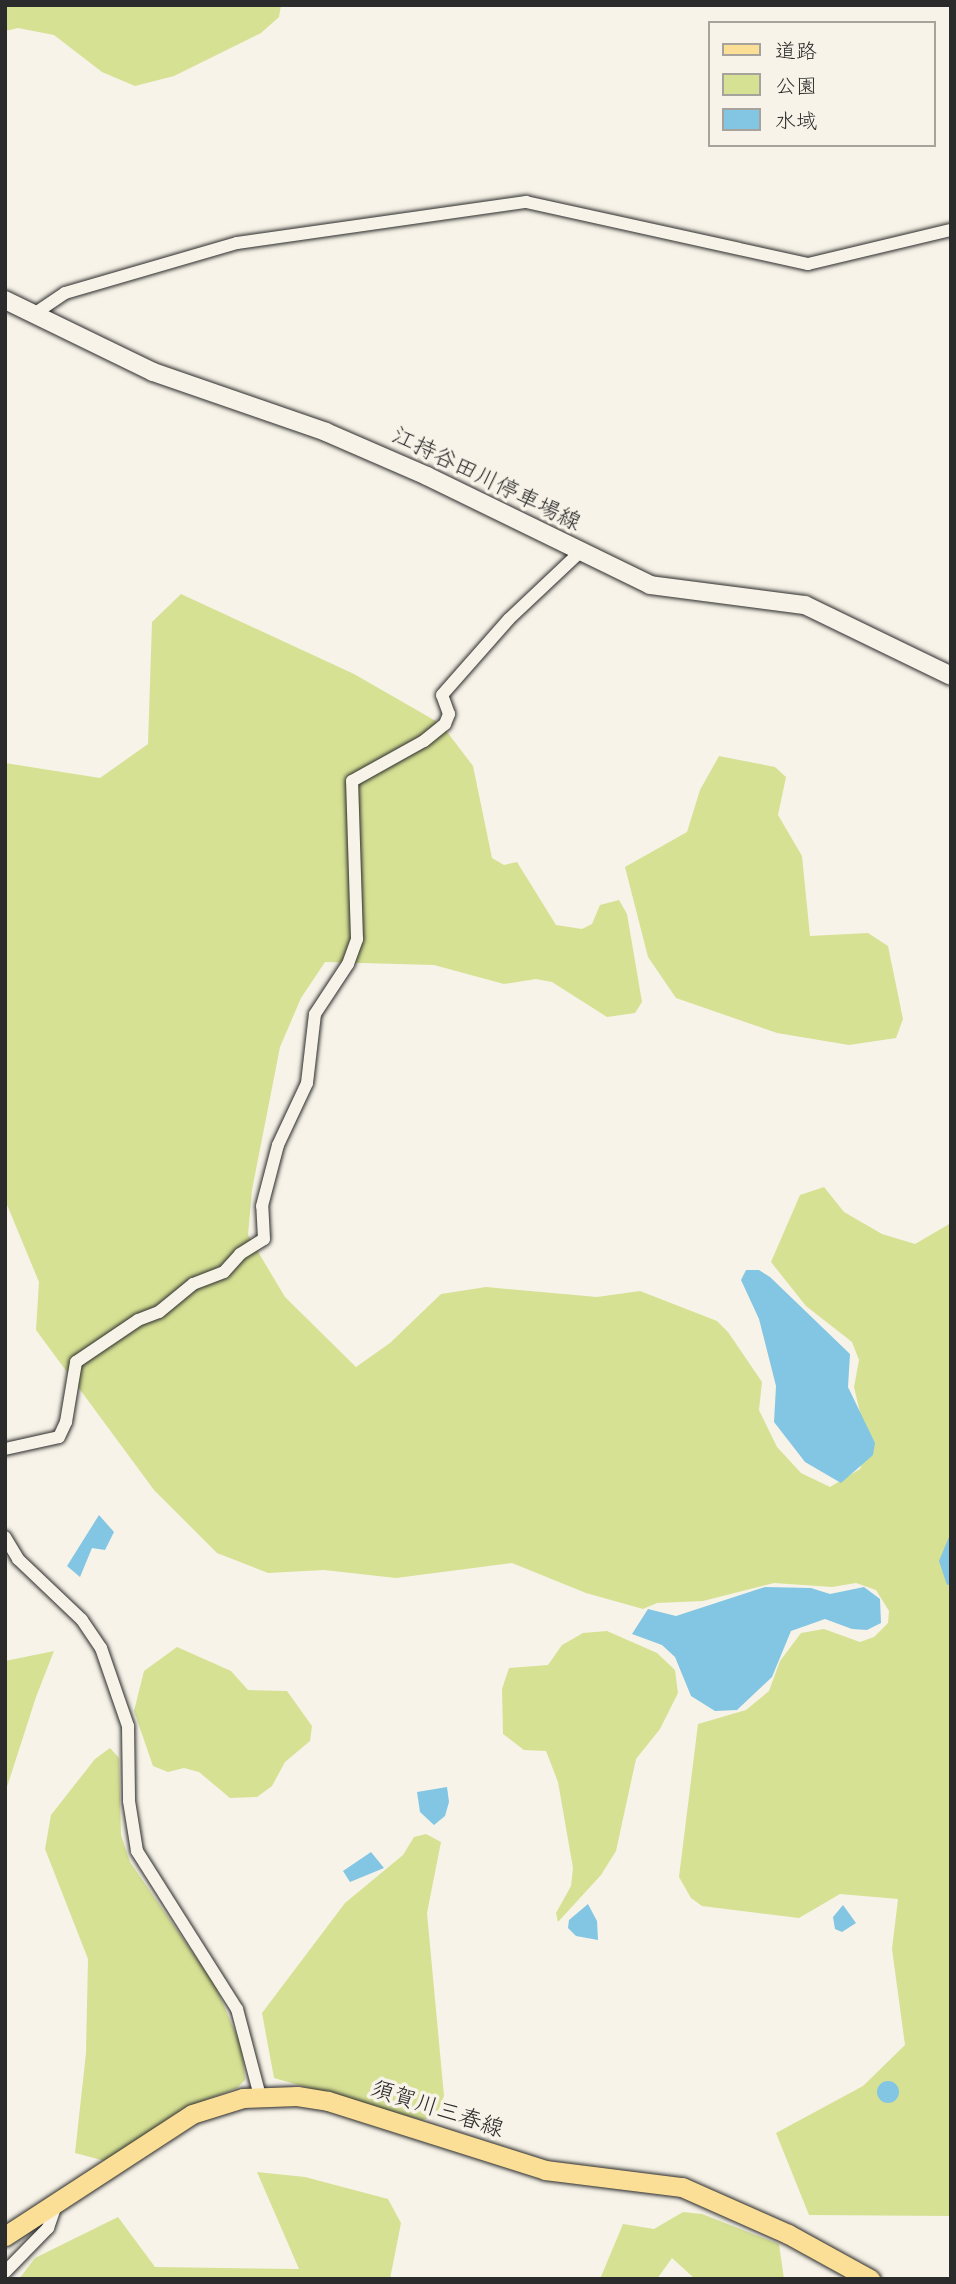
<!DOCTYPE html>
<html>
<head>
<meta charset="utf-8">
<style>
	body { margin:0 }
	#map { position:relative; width:956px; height:2284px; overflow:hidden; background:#f7f3e8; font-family:Mynerve,"Klee One",sans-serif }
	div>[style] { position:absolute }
	.green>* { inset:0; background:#d6e194 }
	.water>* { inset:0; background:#83c6e4 }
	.round { border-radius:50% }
	.roads { filter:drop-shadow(0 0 2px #2b2b2b) drop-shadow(0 0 2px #2b2b2b) }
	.street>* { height:12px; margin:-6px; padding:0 6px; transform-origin:6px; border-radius:6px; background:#f7f3e8 }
	.secondary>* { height:18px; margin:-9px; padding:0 9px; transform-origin:9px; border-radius:9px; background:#f7f3e8 }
	.primary>* { height:19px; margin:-9.5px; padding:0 9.5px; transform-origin:9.5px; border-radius:9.5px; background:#fbdf96 }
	span { translate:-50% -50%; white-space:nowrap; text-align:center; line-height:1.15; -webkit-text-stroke:7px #f7f3e8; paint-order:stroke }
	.street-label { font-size:23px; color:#2b2b2b }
	.frame { position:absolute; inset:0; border:7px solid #2b2b2b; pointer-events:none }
	.legend { position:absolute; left:708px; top:21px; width:228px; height:126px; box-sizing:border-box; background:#f7f3e8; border:2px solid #a5a39c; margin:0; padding:9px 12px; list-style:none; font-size:21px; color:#2b2b2b }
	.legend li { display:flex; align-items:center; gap:14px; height:35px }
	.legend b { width:35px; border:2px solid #a5a39c }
</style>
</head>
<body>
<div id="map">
	<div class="green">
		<i style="clip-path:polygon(5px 5px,281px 5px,279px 17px,261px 33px,174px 76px,135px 86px,102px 72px,54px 35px,18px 28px,5px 31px)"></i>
		<i style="clip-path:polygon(181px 594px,354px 674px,441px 724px,473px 766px,492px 858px,504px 865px,517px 862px,556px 925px,582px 929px,592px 924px,600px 905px,619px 900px,627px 914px,642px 1002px,635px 1013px,607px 1017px,552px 982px,536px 979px,504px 984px,434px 965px,325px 962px,301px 998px,280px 1047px,252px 1190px,248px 1235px,285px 1297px,356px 1367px,390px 1343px,441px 1294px,486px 1287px,597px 1297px,640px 1291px,717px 1321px,728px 1332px,762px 1382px,759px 1410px,777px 1447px,801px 1473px,830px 1487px,860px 1469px,868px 1446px,854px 1387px,859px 1360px,852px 1342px,806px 1306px,771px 1262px,800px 1195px,824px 1187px,844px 1212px,882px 1234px,915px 1244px,951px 1223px,951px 2216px,809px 2215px,776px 2133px,863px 2086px,905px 2045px,892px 1949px,898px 1899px,840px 1894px,799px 1918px,702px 1906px,691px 1898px,679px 1877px,698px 1724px,746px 1710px,769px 1691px,780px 1661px,801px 1633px,824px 1629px,860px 1642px,874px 1637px,888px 1623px,889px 1611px,876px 1590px,856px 1583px,832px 1587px,774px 1583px,703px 1601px,657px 1603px,643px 1609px,586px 1593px,512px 1563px,396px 1578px,324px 1570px,268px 1573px,217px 1553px,154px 1490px,36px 1330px,39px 1282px,5px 1200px,5px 763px,100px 778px,148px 744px,152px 622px)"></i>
		<i style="clip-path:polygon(719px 756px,775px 767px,786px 777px,778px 815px,802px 856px,810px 936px,868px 933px,888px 946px,903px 1019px,896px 1038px,849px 1045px,777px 1033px,676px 998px,648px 957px,625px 867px,687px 832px,700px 790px)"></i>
		<i style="clip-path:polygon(607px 1631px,657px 1653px,675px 1670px,678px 1693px,660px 1729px,636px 1759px,616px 1851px,601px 1875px,558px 1922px,556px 1913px,571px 1886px,573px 1868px,558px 1782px,546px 1751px,524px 1750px,503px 1734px,502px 1689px,509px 1668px,548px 1665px,562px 1645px,583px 1633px)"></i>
		<i style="clip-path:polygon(177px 1647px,231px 1671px,248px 1690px,287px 1691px,312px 1726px,310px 1741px,285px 1762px,272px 1786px,257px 1797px,230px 1798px,199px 1772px,184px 1768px,168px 1772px,153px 1766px,134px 1711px,144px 1671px)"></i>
		<i style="clip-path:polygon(54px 1651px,36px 1697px,5px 1793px,5px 1661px)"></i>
		<i style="clip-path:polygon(110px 1748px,119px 1758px,121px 1835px,130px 1862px,215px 1985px,242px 2048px,245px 2080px,237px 2088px,184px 2108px,105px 2161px,75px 2153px,86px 2053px,88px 1959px,45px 1849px,51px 1815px,95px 1759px)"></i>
		<i style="clip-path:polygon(426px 1834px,441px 1842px,427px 1913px,444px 2096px,436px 2116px,422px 2120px,274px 2078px,262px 2013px,345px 1903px,403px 1855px,414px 1837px)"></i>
		<i style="clip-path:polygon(257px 2172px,305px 2177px,388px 2199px,401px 2223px,390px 2279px,19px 2279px,35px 2258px,118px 2217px,155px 2267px,299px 2269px)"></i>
		<i style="clip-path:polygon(683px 2212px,702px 2214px,779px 2244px,784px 2279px,695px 2279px,672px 2258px,657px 2279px,600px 2279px,623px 2224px,654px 2229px)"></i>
	</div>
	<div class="water">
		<i style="clip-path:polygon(746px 1270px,759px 1270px,770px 1277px,850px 1354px,848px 1387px,875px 1443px,873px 1455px,841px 1483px,805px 1462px,774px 1422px,776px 1386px,759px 1319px,741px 1280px)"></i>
		<i style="clip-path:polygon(99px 1515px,114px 1532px,105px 1550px,92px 1548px,80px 1577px,67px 1566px)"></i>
		<i style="clip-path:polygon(951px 1532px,951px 1584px,947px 1585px,939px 1561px)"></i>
		<i style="clip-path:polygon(765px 1587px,811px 1588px,830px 1594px,864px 1587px,880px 1599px,881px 1623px,867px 1630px,852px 1629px,825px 1619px,791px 1631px,772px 1677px,737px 1710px,715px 1711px,691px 1696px,675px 1657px,662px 1645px,632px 1634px,648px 1609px,676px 1616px)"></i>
		<i style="clip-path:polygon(447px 1787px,449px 1802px,445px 1816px,434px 1825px,420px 1812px,417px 1792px)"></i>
		<i style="clip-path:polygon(371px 1852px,384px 1868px,350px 1882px,343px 1871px)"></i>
		<i style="clip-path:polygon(588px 1904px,597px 1921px,598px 1940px,576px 1936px,568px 1928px,569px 1920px)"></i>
		<i style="clip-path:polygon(843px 1905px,856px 1923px,842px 1932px,835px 1929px,833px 1917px)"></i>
		<i class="round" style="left:877px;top:2081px;width:22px;height:22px"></i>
	</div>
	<div class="roads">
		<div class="street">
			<i style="left:34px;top:314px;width:37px;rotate:-34deg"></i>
			<i style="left:65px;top:293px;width:179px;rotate:-16.2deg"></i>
			<i style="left:237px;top:243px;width:292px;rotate:-8.1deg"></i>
			<i style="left:526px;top:202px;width:289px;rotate:12.4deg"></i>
			<i style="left:808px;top:264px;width:147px;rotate:-13.4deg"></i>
			<i style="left:5px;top:1449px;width:55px;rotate:-12.5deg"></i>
			<i style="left:59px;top:1437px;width:17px;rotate:-65deg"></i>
			<i style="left:66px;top:1422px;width:61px;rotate:-80.5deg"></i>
			<i style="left:76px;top:1362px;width:75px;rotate:-34.1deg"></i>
			<i style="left:138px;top:1320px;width:22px;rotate:-21deg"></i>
			<i style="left:159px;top:1312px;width:44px;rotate:-39.5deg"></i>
			<i style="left:193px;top:1284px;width:33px;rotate:-21deg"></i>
			<i style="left:224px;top:1272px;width:24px;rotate:-48deg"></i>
			<i style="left:240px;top:1254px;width:28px;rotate:-32deg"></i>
			<i style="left:264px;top:1239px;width:33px;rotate:-93deg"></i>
			<i style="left:262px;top:1206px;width:63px;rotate:-75.3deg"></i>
			<i style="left:278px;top:1145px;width:68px;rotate:-64.9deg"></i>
			<i style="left:307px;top:1083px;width:69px;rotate:-83.4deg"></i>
			<i style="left:315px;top:1014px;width:60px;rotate:-56.6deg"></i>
			<i style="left:348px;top:964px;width:27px;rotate:-70deg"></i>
			<i style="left:357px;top:939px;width:158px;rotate:-91.8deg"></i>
			<i style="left:352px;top:781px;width:82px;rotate:-29.1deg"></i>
			<i style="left:424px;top:741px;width:27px;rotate:-39deg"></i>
			<i style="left:445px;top:724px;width:11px;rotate:-68deg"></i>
			<i style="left:449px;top:714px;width:20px;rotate:-110deg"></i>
			<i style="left:442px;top:695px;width:101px;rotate:-48.6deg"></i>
			<i style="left:509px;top:619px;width:96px;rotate:-43.3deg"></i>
			<i style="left:5px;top:1537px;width:26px;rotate:59deg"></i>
			<i style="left:18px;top:1559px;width:88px;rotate:43.6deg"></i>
			<i style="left:82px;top:1620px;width:34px;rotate:56deg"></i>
			<i style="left:101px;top:1648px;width:83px;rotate:70.9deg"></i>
			<i style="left:128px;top:1726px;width:75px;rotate:89.2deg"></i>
			<i style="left:129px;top:1801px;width:51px;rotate:80.9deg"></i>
			<i style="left:137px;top:1851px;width:187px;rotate:57.7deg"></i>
			<i style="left:237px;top:2009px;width:90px;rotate:75.2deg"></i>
			<i style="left:5px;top:2272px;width:62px;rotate:-45.7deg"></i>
			<i style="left:48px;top:2228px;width:24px;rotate:-71deg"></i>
		</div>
		<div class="secondary">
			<i style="left:5px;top:300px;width:165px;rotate:25.9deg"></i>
			<i style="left:153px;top:372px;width:183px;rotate:19.1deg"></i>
			<i style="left:326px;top:432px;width:110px;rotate:23.5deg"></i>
			<i style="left:427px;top:476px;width:248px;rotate:26deg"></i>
			<i style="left:650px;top:585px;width:156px;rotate:7.4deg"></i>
			<i style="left:805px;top:605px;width:162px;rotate:25.9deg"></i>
		</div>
		<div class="primary">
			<i style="left:5px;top:2236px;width:223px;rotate:-33.1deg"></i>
			<i style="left:192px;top:2114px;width:53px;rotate:-17.4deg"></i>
			<i style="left:243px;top:2098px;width:54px;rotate:-2.1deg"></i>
			<i style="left:297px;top:2096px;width:31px;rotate:9deg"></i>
			<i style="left:328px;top:2101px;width:228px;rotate:17.6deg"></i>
			<i style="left:545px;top:2170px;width:138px;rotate:7.1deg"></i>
			<i style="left:682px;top:2187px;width:116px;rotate:23.9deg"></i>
			<i style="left:788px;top:2234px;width:94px;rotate:28.8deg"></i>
		</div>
	</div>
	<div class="street-label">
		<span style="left:486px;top:480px;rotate:26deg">江持谷田川停車場線</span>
		<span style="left:437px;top:2110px;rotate:18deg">須賀川三春線</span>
	</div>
	<div class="frame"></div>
	<ul class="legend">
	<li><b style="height:9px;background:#fbdf96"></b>道路</li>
	<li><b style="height:19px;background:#d6e194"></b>公園</li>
	<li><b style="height:19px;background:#83c6e4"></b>水域</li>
	</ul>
</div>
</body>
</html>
